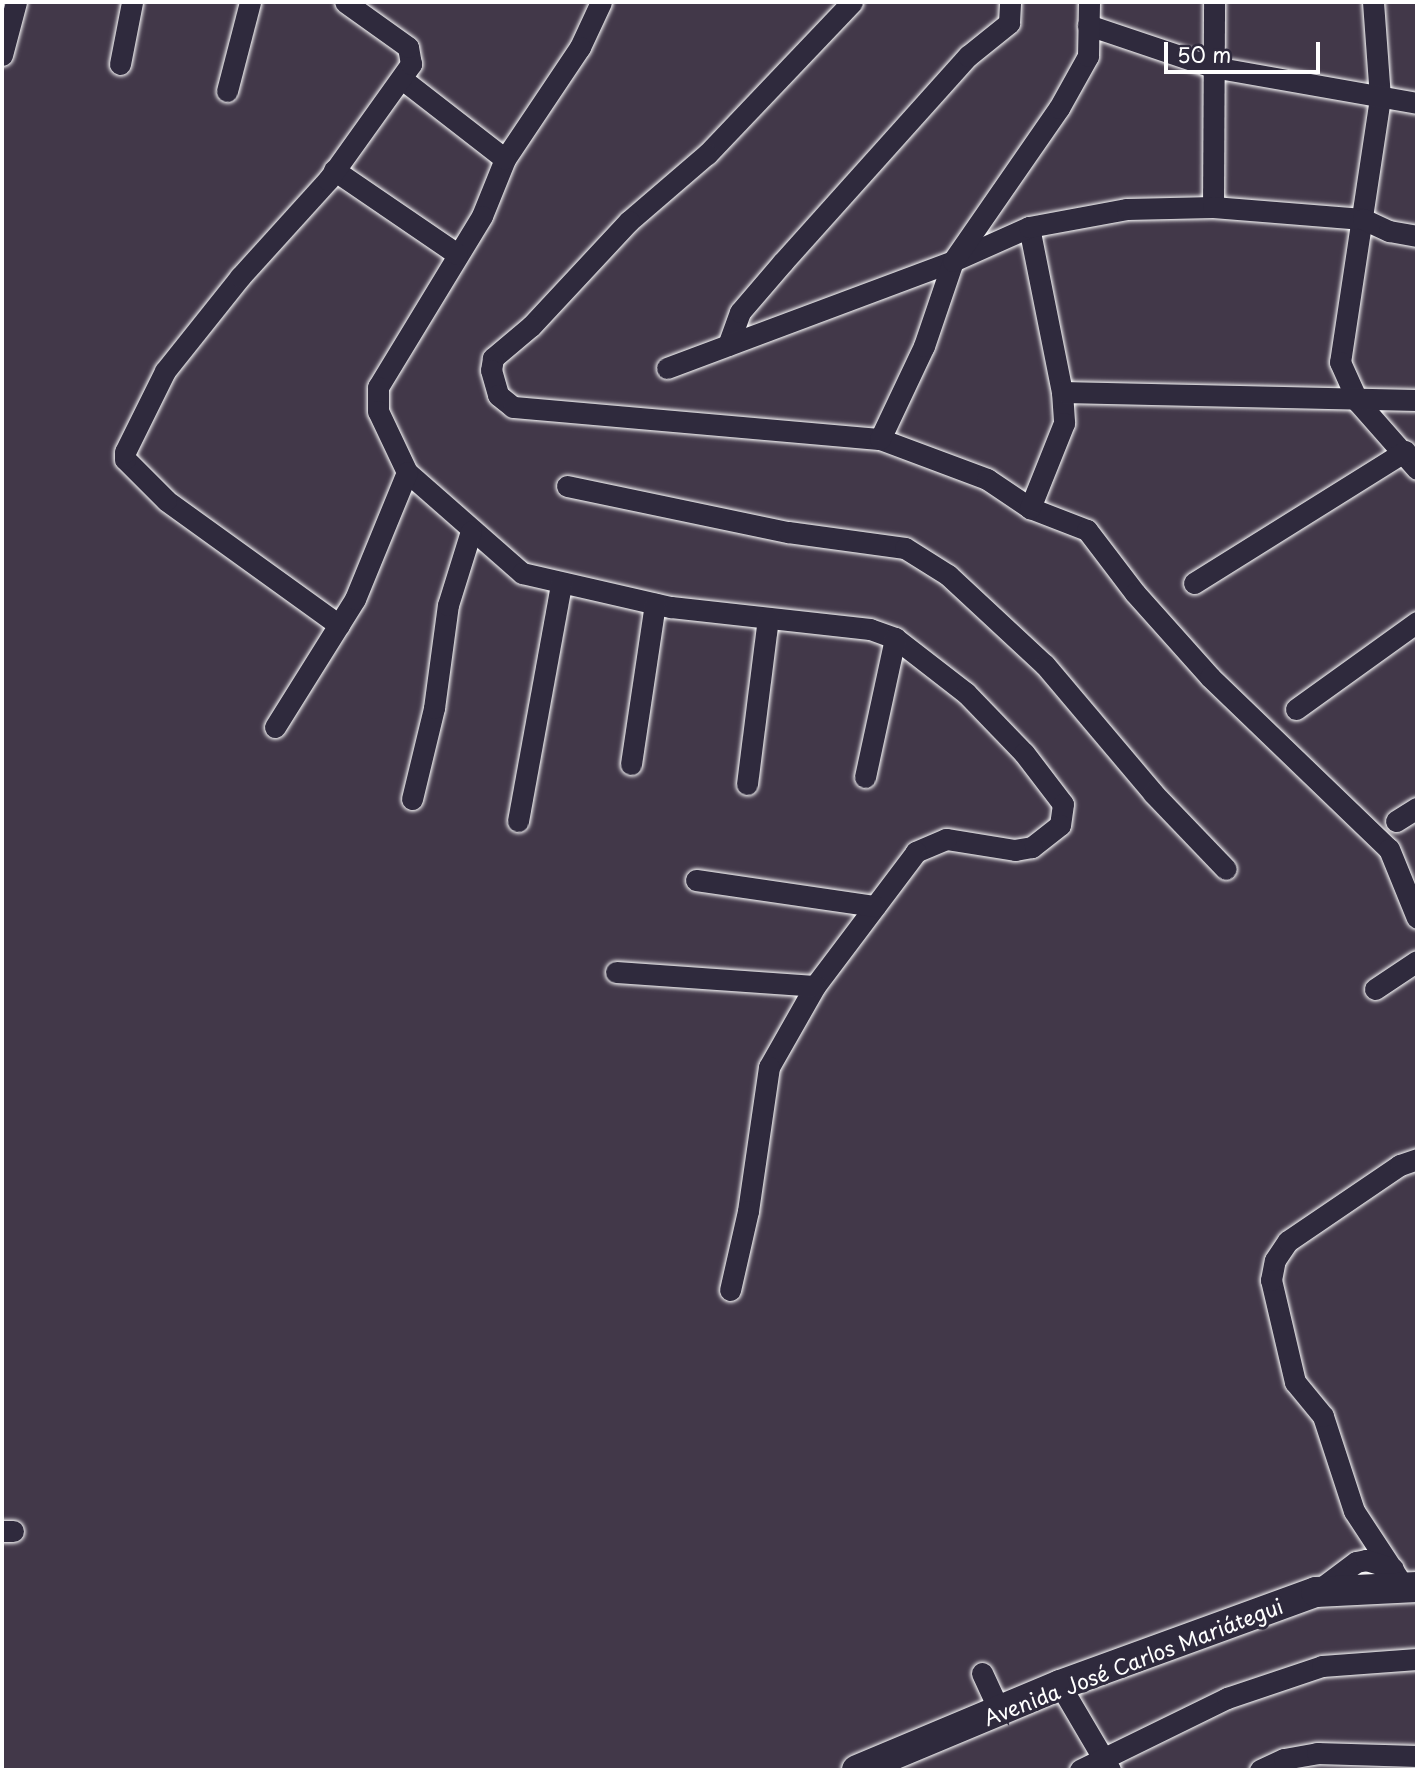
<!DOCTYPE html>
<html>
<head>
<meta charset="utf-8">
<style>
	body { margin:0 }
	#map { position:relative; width:1419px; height:1772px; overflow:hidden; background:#423849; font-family:"Playpen Sans",sans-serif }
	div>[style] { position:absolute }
	.roads { filter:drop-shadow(0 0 2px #fff) drop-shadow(0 0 2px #fff) }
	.street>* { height:21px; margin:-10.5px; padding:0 10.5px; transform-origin:10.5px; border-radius:10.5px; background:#2f2a3d }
	.secondary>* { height:30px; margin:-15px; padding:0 15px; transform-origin:15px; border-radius:15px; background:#2f2a3d }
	span { translate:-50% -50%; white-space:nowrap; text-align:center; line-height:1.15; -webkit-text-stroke:6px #2f2a3d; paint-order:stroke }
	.street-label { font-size:21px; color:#fff }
	.frame { position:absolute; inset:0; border:4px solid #fff; pointer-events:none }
	.scale { position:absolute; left:1164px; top:42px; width:156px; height:32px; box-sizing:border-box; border:4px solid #fff; border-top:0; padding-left:9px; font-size:21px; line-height:24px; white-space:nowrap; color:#fff; -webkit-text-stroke:5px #2f2a3d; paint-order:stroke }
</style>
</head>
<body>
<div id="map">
	<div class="roads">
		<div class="street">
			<i style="left:601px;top:2px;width:50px;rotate:115deg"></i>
			<i style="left:580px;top:47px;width:135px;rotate:123.8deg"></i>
			<i style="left:505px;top:159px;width:61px;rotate:112deg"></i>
			<i style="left:482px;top:216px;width:200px;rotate:121.3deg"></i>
			<i style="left:378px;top:387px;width:24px;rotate:90deg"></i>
			<i style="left:378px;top:411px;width:68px;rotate:64.6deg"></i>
			<i style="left:407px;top:472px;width:153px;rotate:41.3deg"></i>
			<i style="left:522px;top:573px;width:153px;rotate:12.9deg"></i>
			<i style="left:671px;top:607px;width:200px;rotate:6.3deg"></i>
			<i style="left:870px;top:629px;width:27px;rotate:20deg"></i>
			<i style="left:895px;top:638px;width:90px;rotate:37.8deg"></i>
			<i style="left:966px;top:693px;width:83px;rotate:46deg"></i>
			<i style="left:1024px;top:753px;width:64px;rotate:52.6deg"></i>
			<i style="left:1063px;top:804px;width:21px;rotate:98deg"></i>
			<i style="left:1060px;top:825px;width:36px;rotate:142deg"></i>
			<i style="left:1032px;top:847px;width:17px;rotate:170deg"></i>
			<i style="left:1015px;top:850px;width:70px;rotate:-170.9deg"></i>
			<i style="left:946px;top:839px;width:33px;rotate:157deg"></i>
			<i style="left:916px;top:852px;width:168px;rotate:127deg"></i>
			<i style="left:815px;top:986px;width:93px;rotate:119.6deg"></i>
			<i style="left:769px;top:1067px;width:146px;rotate:98.3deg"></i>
			<i style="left:748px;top:1211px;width:81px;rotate:102.8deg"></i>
			<i style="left:852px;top:2px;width:210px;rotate:133.6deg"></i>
			<i style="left:707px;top:154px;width:103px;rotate:139.3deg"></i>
			<i style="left:629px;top:221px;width:144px;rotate:133deg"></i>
			<i style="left:531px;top:326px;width:50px;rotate:139.9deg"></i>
			<i style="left:493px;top:358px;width:12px;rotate:99deg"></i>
			<i style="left:491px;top:370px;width:26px;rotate:74deg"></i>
			<i style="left:498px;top:395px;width:19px;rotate:39deg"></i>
			<i style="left:513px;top:407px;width:368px;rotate:5deg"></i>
			<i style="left:880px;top:439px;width:114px;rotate:20.5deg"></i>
			<i style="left:987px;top:479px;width:52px;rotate:34deg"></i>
			<i style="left:1030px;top:508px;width:61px;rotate:21.1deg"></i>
			<i style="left:1087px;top:530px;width:79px;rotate:52.7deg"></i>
			<i style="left:1135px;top:593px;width:113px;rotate:48.2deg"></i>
			<i style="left:1210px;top:677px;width:248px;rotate:43.9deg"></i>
			<i style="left:1389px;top:849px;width:74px;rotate:67.9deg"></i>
			<i style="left:1373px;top:2px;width:96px;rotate:85.8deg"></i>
			<i style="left:1380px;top:98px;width:267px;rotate:98.6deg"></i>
			<i style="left:1340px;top:362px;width:44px;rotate:65.8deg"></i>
			<i style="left:1358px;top:402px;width:89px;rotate:48.6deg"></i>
			<i style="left:1088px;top:25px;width:132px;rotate:18.6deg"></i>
			<i style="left:1213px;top:67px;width:207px;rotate:10deg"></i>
			<i style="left:2px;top:55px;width:55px;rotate:-75.2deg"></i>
			<i style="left:120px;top:64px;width:63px;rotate:-79deg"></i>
			<i style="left:402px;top:79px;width:130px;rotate:37.8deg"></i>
			<i style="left:227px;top:91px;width:92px;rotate:-75.5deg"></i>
			<i style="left:334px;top:170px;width:149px;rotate:34.3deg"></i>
			<i style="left:1213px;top:207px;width:205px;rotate:-89.7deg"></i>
			<i style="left:1029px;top:227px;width:168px;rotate:78.7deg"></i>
			<i style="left:1062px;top:392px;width:31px;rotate:86deg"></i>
			<i style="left:1064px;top:423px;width:92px;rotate:111.8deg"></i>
			<i style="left:728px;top:345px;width:35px;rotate:-70deg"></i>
			<i style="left:740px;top:312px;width:66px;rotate:-49.3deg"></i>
			<i style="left:783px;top:262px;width:277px;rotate:-48.1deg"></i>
			<i style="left:968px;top:56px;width:53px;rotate:-38.8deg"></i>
			<i style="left:1009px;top:23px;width:21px;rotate:-87deg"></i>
			<i style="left:667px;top:368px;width:305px;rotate:-20.5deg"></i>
			<i style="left:953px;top:261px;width:83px;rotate:-24.1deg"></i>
			<i style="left:1029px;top:227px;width:100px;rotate:-10.4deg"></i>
			<i style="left:1127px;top:209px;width:86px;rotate:-1.3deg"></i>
			<i style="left:1213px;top:207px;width:150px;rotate:4.6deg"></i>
			<i style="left:1363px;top:219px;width:29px;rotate:25deg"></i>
			<i style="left:1389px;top:231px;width:28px;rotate:10deg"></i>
			<i style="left:1062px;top:392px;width:355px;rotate:1.3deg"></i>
			<i style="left:880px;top:439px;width:103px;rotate:-64.7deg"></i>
			<i style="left:924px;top:346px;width:90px;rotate:-71.2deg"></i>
			<i style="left:953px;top:261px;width:186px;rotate:-55.3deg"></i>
			<i style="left:1059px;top:108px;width:60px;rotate:-60.9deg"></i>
			<i style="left:1088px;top:56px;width:54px;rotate:-88.9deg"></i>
			<i style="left:567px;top:486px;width:226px;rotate:11.8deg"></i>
			<i style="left:788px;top:532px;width:118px;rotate:7.8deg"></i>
			<i style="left:905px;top:548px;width:51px;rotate:32.1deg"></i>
			<i style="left:948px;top:575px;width:132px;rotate:42.9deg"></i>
			<i style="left:1045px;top:665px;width:167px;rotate:49.8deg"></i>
			<i style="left:1153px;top:793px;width:105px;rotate:46.2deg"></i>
			<i style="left:1194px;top:583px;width:249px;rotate:-32deg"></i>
			<i style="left:339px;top:625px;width:213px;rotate:-144.2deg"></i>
			<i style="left:166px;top:500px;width:58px;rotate:-135deg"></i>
			<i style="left:125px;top:459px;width:7px;rotate:-90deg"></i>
			<i style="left:125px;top:452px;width:90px;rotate:-63.7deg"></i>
			<i style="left:165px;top:371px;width:120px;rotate:-51.4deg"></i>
			<i style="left:240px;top:277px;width:131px;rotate:-47.8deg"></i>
			<i style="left:328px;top:180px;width:143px;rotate:-54.4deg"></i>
			<i style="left:411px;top:64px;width:17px;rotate:-100deg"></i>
			<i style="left:408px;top:47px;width:77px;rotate:-144.5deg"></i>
			<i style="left:1296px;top:709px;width:149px;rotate:-35.7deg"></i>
			<i style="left:275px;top:727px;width:151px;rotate:-58deg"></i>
			<i style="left:355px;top:599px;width:137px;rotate:-67.7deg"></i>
			<i style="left:631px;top:764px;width:162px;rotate:-81.5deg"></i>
			<i style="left:865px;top:777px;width:142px;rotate:-77.8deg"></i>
			<i style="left:747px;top:784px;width:167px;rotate:-82.8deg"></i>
			<i style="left:412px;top:799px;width:94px;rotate:-76.4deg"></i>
			<i style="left:434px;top:708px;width:104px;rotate:-82.3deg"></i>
			<i style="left:448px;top:605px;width:77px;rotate:-72.7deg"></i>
			<i style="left:518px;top:821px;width:241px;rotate:-79.7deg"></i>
			<i style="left:1396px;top:821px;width:25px;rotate:-32deg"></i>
			<i style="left:696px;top:880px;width:181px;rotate:8.3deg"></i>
			<i style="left:616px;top:972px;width:199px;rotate:4deg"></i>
			<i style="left:1375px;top:989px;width:50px;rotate:-33.7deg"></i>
			<i style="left:2px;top:1531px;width:11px"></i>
			<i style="left:1404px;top:1587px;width:91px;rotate:-123.3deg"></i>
			<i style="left:1354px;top:1511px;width:100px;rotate:-108.1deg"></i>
			<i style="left:1323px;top:1416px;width:44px;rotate:-129.5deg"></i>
			<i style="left:1295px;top:1382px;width:105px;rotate:-103.2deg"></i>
			<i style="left:1271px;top:1280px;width:20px;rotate:-79deg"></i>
			<i style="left:1275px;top:1260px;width:23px;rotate:-56deg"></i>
			<i style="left:1288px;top:1241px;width:135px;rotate:-34.2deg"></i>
			<i style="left:1400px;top:1165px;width:18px;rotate:-19deg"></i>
			<i style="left:1316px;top:1592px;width:50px;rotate:-36.9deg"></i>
			<i style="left:1356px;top:1562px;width:10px;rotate:-11deg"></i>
			<i style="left:1366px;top:1560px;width:28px;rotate:17deg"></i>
			<i style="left:982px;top:1673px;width:41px;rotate:65.3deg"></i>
			<i style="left:1060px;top:1685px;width:99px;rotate:59.5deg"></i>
			<i style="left:1080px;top:1770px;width:164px;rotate:-26.1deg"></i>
			<i style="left:1227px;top:1698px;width:100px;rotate:-18.6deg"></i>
			<i style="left:1322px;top:1666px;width:95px;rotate:-4.2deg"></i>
			<i style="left:1260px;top:1770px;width:26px;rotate:-25deg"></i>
			<i style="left:1284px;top:1759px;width:34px;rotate:-10deg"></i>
			<i style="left:1317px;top:1753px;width:100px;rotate:1.7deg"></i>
		</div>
		<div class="secondary">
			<i style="left:857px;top:1770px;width:220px;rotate:-22.7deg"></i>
			<i style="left:1060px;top:1685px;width:272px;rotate:-20deg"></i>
			<i style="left:1316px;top:1592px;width:101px;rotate:-2.8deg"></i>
		</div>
	</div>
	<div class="street-label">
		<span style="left:1133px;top:1661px;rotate:-21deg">Avenida José Carlos Mariátegui</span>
	</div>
	<div class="frame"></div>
	<div class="scale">50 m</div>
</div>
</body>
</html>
